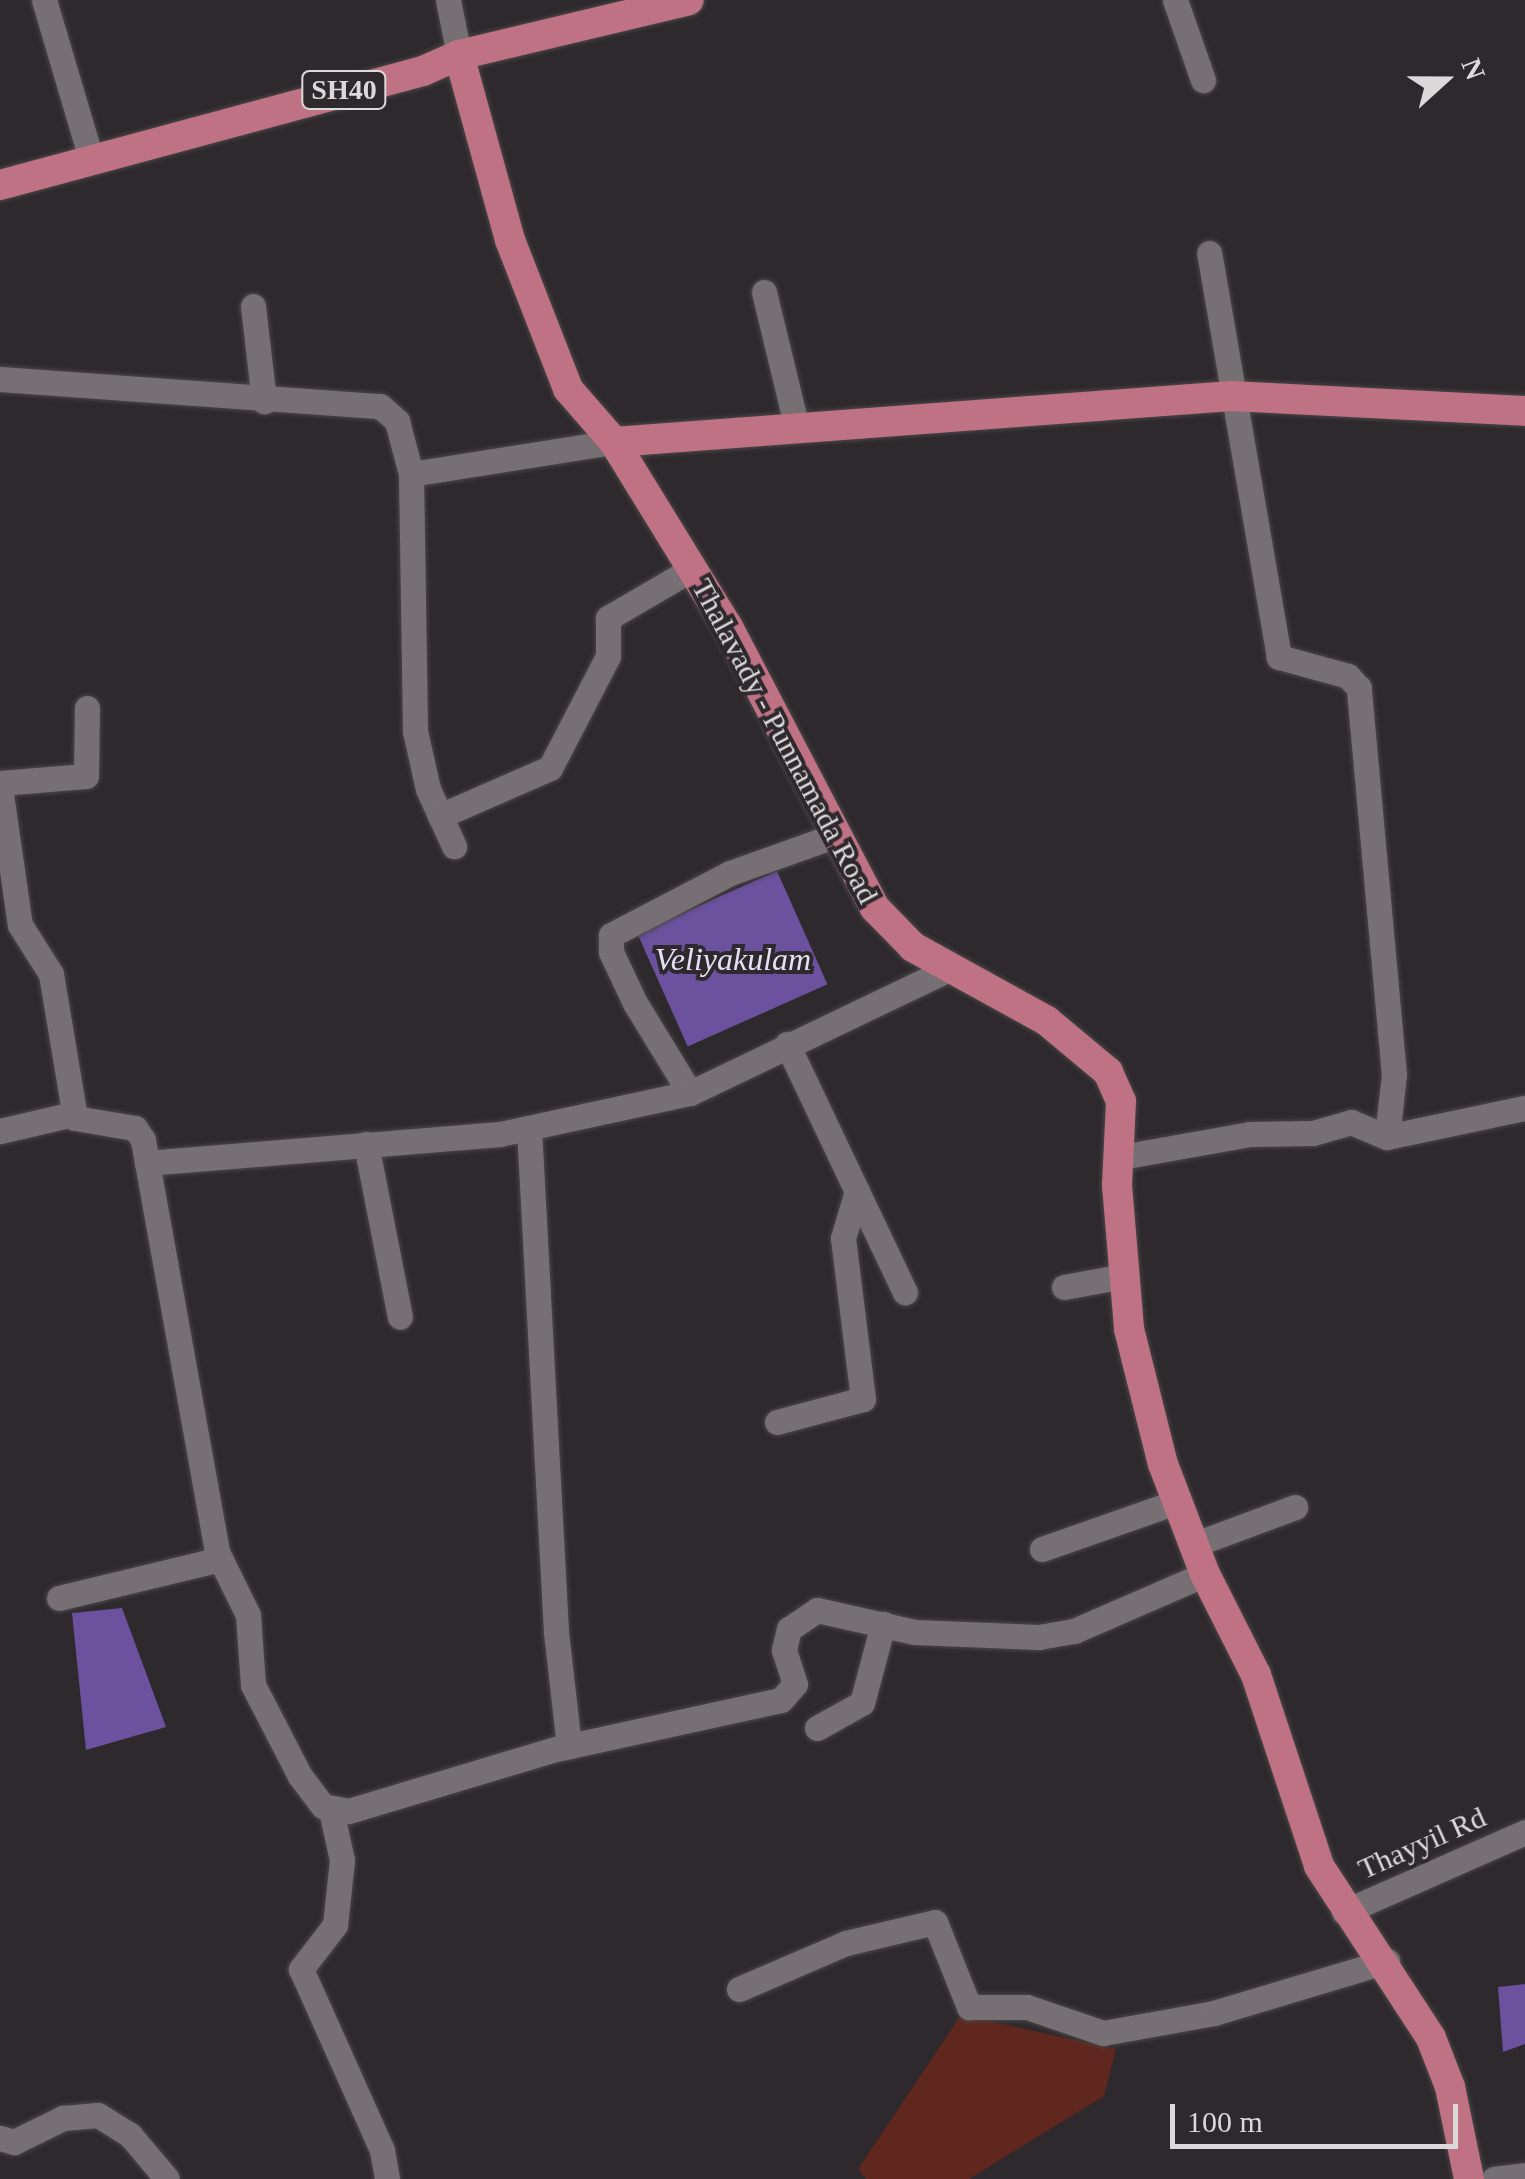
<!DOCTYPE html>
<html>
<head>
<meta charset="utf-8">
<style>
	body { margin:0 }
	#map { position:relative; width:1525px; height:2179px; overflow:hidden; background:#2e292c; font-family:Georgia,serif }
	div>[style] { position:absolute }
	.green>* { inset:0; background:#60271e }
	.water>* { inset:0; background:#6b519e; transform-origin:0 0 }
	.roads { filter:drop-shadow(0 0 2px #4a4648) drop-shadow(0 0 2px #4a4648) }
	.minor>* { height:25px; margin:-12.5px; padding:0 12.5px; transform-origin:12.5px; border-radius:12.5px; background:#767074 }
	.major>* { height:30px; margin:-15px; padding:0 15px; transform-origin:15px; border-radius:15px; background:#bf7284 }
	span { translate:-50% -50%; white-space:nowrap; text-align:center; line-height:1.15; -webkit-text-stroke:8px #2e292c; paint-order:stroke }
	.shield-label span { padding:2px 8px; background:#2e292c; border:2px solid; border-radius:8px; -webkit-text-stroke-width:0 }
	.shield-label { font-size:28px; color:#ddd9db; font-weight:700 }
	.street-label { font-size:30px; color:#ddd9db }
	.water-label { font-size:32px; color:#e6e0f6; font-style:italic }
	.north { position:absolute; left:1395px; top:30px; width:100px; height:100px; -webkit-text-stroke:8px #2e292c; paint-order:stroke; rotate:69deg; font-size:28px; font-weight:700; line-height:40px; text-align:center; color:#ddd9db }
	.north::after { content:''; display:block; margin:auto; width:35px; height:45px; background:#ddd9db; clip-path:polygon(50% 0,100% 100%,50% 72%,0 100%) }
	.scale { position:absolute; left:1170px; top:2104px; width:288px; height:45px; box-sizing:border-box; border:5px solid #ddd9db; border-top:0; padding-left:12px; font-size:30px; line-height:35px; white-space:nowrap; color:#ddd9db; -webkit-text-stroke:8px #2e292c; paint-order:stroke }
</style>
</head>
<body>
<div id="map">
	<div class="green">
		<i style="clip-path:polygon(961px 2015px,1116px 2049px,1104px 2096px,969px 2179px,866px 2179px,858px 2169px)"></i>
	</div>
	<div class="water">
		<i style="left:777px;top:871px;width:124px;height:153px;rotate:66deg"></i>
		<i style="clip-path:polygon(122px 1608px,166px 1727px,86px 1750px,72px 1613px)"></i>
		<i style="clip-path:polygon(1525px 1984px,1525px 2044px,1503px 2052px,1498px 1987px)"></i>
	</div>
	<div class="roads">
		<div class="minor">
			<i style="left:44px;top:0;width:166px;rotate:73.5deg"></i>
			<i style="left:448px;top:0;width:56px;rotate:78.7deg"></i>
			<i style="left:1175px;top:0;width:85px;rotate:70.7deg"></i>
			<i style="left:764px;top:292px;width:140px;rotate:76.4deg"></i>
			<i style="left:253px;top:306px;width:96px;rotate:83.4deg"></i>
			<i style="left:0;top:379px;width:381px;rotate:4.1deg"></i>
			<i style="left:380px;top:406px;width:23px;rotate:41deg"></i>
			<i style="left:397px;top:421px;width:55px;rotate:75.2deg"></i>
			<i style="left:411px;top:474px;width:206px;rotate:-9deg"></i>
			<i style="left:411px;top:474px;width:257px;rotate:89.1deg"></i>
			<i style="left:415px;top:731px;width:59px;rotate:77.4deg"></i>
			<i style="left:428px;top:789px;width:63px;rotate:65.5deg"></i>
			<i style="left:0;top:783px;width:86px;rotate:-4.7deg"></i>
			<i style="left:86px;top:776px;width:68px;rotate:-89.2deg"></i>
			<i style="left:0;top:787px;width:139px;rotate:81.8deg"></i>
			<i style="left:20px;top:925px;width:58px;rotate:57.7deg"></i>
			<i style="left:51px;top:974px;width:146px;rotate:80.5deg"></i>
			<i style="left:75px;top:1118px;width:61px;rotate:9.5deg"></i>
			<i style="left:135px;top:1128px;width:14px;rotate:56deg"></i>
			<i style="left:143px;top:1140px;width:419px;rotate:79.8deg"></i>
			<i style="left:217px;top:1552px;width:70px;rotate:63.8deg"></i>
			<i style="left:248px;top:1615px;width:70px;rotate:85.9deg"></i>
			<i style="left:253px;top:1685px;width:102px;rotate:62.7deg"></i>
			<i style="left:300px;top:1776px;width:38px;rotate:53deg"></i>
			<i style="left:323px;top:1806px;width:26px;rotate:11deg"></i>
			<i style="left:349px;top:1811px;width:216px;rotate:-16.7deg"></i>
			<i style="left:556px;top:1749px;width:230px;rotate:-12.3deg"></i>
			<i style="left:781px;top:1700px;width:21px;rotate:-49deg"></i>
			<i style="left:795px;top:1684px;width:36px;rotate:-108deg"></i>
			<i style="left:784px;top:1650px;width:22px;rotate:-77deg"></i>
			<i style="left:789px;top:1629px;width:34px;rotate:-34deg"></i>
			<i style="left:817px;top:1610px;width:100px;rotate:12.7deg"></i>
			<i style="left:915px;top:1632px;width:124px;rotate:2.3deg"></i>
			<i style="left:1039px;top:1637px;width:36px;rotate:-10deg"></i>
			<i style="left:1074px;top:1631px;width:143px;rotate:-23.5deg"></i>
			<i style="left:440px;top:816px;width:120px;rotate:-23.6deg"></i>
			<i style="left:550px;top:768px;width:126px;rotate:-62.6deg"></i>
			<i style="left:608px;top:656px;width:38px;rotate:-90deg"></i>
			<i style="left:608px;top:618px;width:97px;rotate:-30.3deg"></i>
			<i style="left:787px;top:1044px;width:275px;rotate:64.6deg"></i>
			<i style="left:690px;top:1093px;width:105px;rotate:-121.4deg"></i>
			<i style="left:635px;top:1003px;width:56px;rotate:-115.2deg"></i>
			<i style="left:611px;top:952px;width:17px;rotate:-90deg"></i>
			<i style="left:611px;top:935px;width:134px;rotate:-27.5deg"></i>
			<i style="left:730px;top:873px;width:114px;rotate:-19.6deg"></i>
			<i style="left:529px;top:1128px;width:505px;rotate:86.93deg"></i>
			<i style="left:556px;top:1632px;width:115px;rotate:83.5deg"></i>
			<i style="left:0;top:1131px;width:75px;rotate:-13.1deg"></i>
			<i style="left:1387px;top:1137px;width:141px;rotate:-11.9deg"></i>
			<i style="left:366px;top:1144px;width:176px;rotate:78.9deg"></i>
			<i style="left:1121px;top:1157px;width:131px;rotate:-10.1deg"></i>
			<i style="left:1250px;top:1134px;width:63px;rotate:-0.9deg"></i>
			<i style="left:1313px;top:1133px;width:40px;rotate:-16deg"></i>
			<i style="left:1351px;top:1122px;width:39px;rotate:23deg"></i>
			<i style="left:1387px;top:1137px;width:62px;rotate:-83.6deg"></i>
			<i style="left:1394px;top:1075px;width:389px;rotate:-95.2deg"></i>
			<i style="left:1359px;top:688px;width:16px;rotate:-133deg"></i>
			<i style="left:1348px;top:676px;width:72px;rotate:-164.6deg"></i>
			<i style="left:1279px;top:657px;width:410px;rotate:-99.8deg"></i>
			<i style="left:147px;top:1163px;width:354px;rotate:-4.7deg"></i>
			<i style="left:500px;top:1134px;width:194px;rotate:-12.2deg"></i>
			<i style="left:690px;top:1093px;width:285px;rotate:-25.6deg"></i>
			<i style="left:1064px;top:1287px;width:61px;rotate:-10.4deg"></i>
			<i style="left:777px;top:1422px;width:89px;rotate:-15deg"></i>
			<i style="left:863px;top:1399px;width:162px;rotate:-97.1deg"></i>
			<i style="left:843px;top:1238px;width:49px;rotate:-73.4deg"></i>
			<i style="left:1193px;top:1545px;width:109px;rotate:-20.4deg"></i>
			<i style="left:1042px;top:1549px;width:142px;rotate:-19.3deg"></i>
			<i style="left:59px;top:1598px;width:166px;rotate:-13.6deg"></i>
			<i style="left:817px;top:1728px;width:51px;rotate:-29.1deg"></i>
			<i style="left:862px;top:1703px;width:82px;rotate:-75.1deg"></i>
			<i style="left:331px;top:1810px;width:51px;rotate:77.6deg"></i>
			<i style="left:342px;top:1860px;width:65px;rotate:96.1deg"></i>
			<i style="left:335px;top:1925px;width:56px;rotate:127.7deg"></i>
			<i style="left:301px;top:1969px;width:198px;rotate:65.9deg"></i>
			<i style="left:382px;top:2150px;width:29px;rotate:80deg"></i>
			<i style="left:1344px;top:1912px;width:198px;rotate:-23.8deg"></i>
			<i style="left:739px;top:1989px;width:116px;rotate:-23.3deg"></i>
			<i style="left:846px;top:1943px;width:91px;rotate:-13.3deg"></i>
			<i style="left:935px;top:1922px;width:92px;rotate:68.2deg"></i>
			<i style="left:969px;top:2007px;width:58px"></i>
			<i style="left:1027px;top:2007px;width:80px;rotate:18.9deg"></i>
			<i style="left:1103px;top:2033px;width:113px;rotate:-10.2deg"></i>
			<i style="left:1214px;top:2013px;width:181px;rotate:-16.7deg"></i>
			<i style="left:0;top:2138px;width:15px;rotate:16deg"></i>
			<i style="left:14px;top:2142px;width:55px;rotate:-26.1deg"></i>
			<i style="left:63px;top:2118px;width:35px;rotate:-5deg"></i>
			<i style="left:98px;top:2115px;width:38px;rotate:32deg"></i>
			<i style="left:130px;top:2135px;width:57px;rotate:49.9deg"></i>
			<i style="left:1494px;top:2179px;width:31px;rotate:-7deg"></i>
		</div>
		<div class="major">
			<i style="left:459px;top:55px;width:192px;rotate:74.6deg"></i>
			<i style="left:510px;top:240px;width:160px;rotate:68.7deg"></i>
			<i style="left:568px;top:389px;width:70px;rotate:49deg"></i>
			<i style="left:614px;top:442px;width:217px;rotate:58.4deg"></i>
			<i style="left:728px;top:627px;width:317px;rotate:62.4deg"></i>
			<i style="left:875px;top:908px;width:54px;rotate:45.7deg"></i>
			<i style="left:913px;top:947px;width:153px;rotate:28.9deg"></i>
			<i style="left:1047px;top:1021px;width:80px;rotate:39.9deg"></i>
			<i style="left:1108px;top:1072px;width:32px;rotate:66deg"></i>
			<i style="left:1121px;top:1101px;width:84px;rotate:92.7deg"></i>
			<i style="left:1117px;top:1185px;width:144px;rotate:85.2deg"></i>
			<i style="left:1129px;top:1329px;width:139px;rotate:75.9deg"></i>
			<i style="left:1163px;top:1464px;width:118px;rotate:69.1deg"></i>
			<i style="left:1205px;top:1574px;width:113px;rotate:63.2deg"></i>
			<i style="left:1256px;top:1675px;width:201px;rotate:71.7deg"></i>
			<i style="left:1319px;top:1866px;width:205px;rotate:56.9deg"></i>
			<i style="left:1431px;top:2038px;width:53px;rotate:68.8deg"></i>
			<i style="left:1450px;top:2087px;width:94px;rotate:78.3deg"></i>
			<i style="left:0;top:185px;width:438px;rotate:-15.1deg"></i>
			<i style="left:423px;top:71px;width:39px;rotate:-24deg"></i>
			<i style="left:459px;top:55px;width:236px;rotate:-13.4deg"></i>
			<i style="left:614px;top:442px;width:619px;rotate:-4.26deg"></i>
			<i style="left:1231px;top:396px;width:294px;rotate:2.9deg"></i>
		</div>
	</div>
	<div class="shield-label">
		<span style="left:344px;top:90px">SH40</span>
	</div>
	<div class="street-label">
		<span style="left:785px;top:741px;rotate:62deg">Thalavady - Punnamada Road</span>
		<span style="left:1422px;top:1843px;rotate:-24deg">Thayyil Rd</span>
	</div>
	<div class="water-label">
		<span style="left:733px;top:959px">Veliyakulam</span>
	</div>
	<div class="north">N</div>
	<div class="scale">100 m</div>
</div>
</body>
</html>
